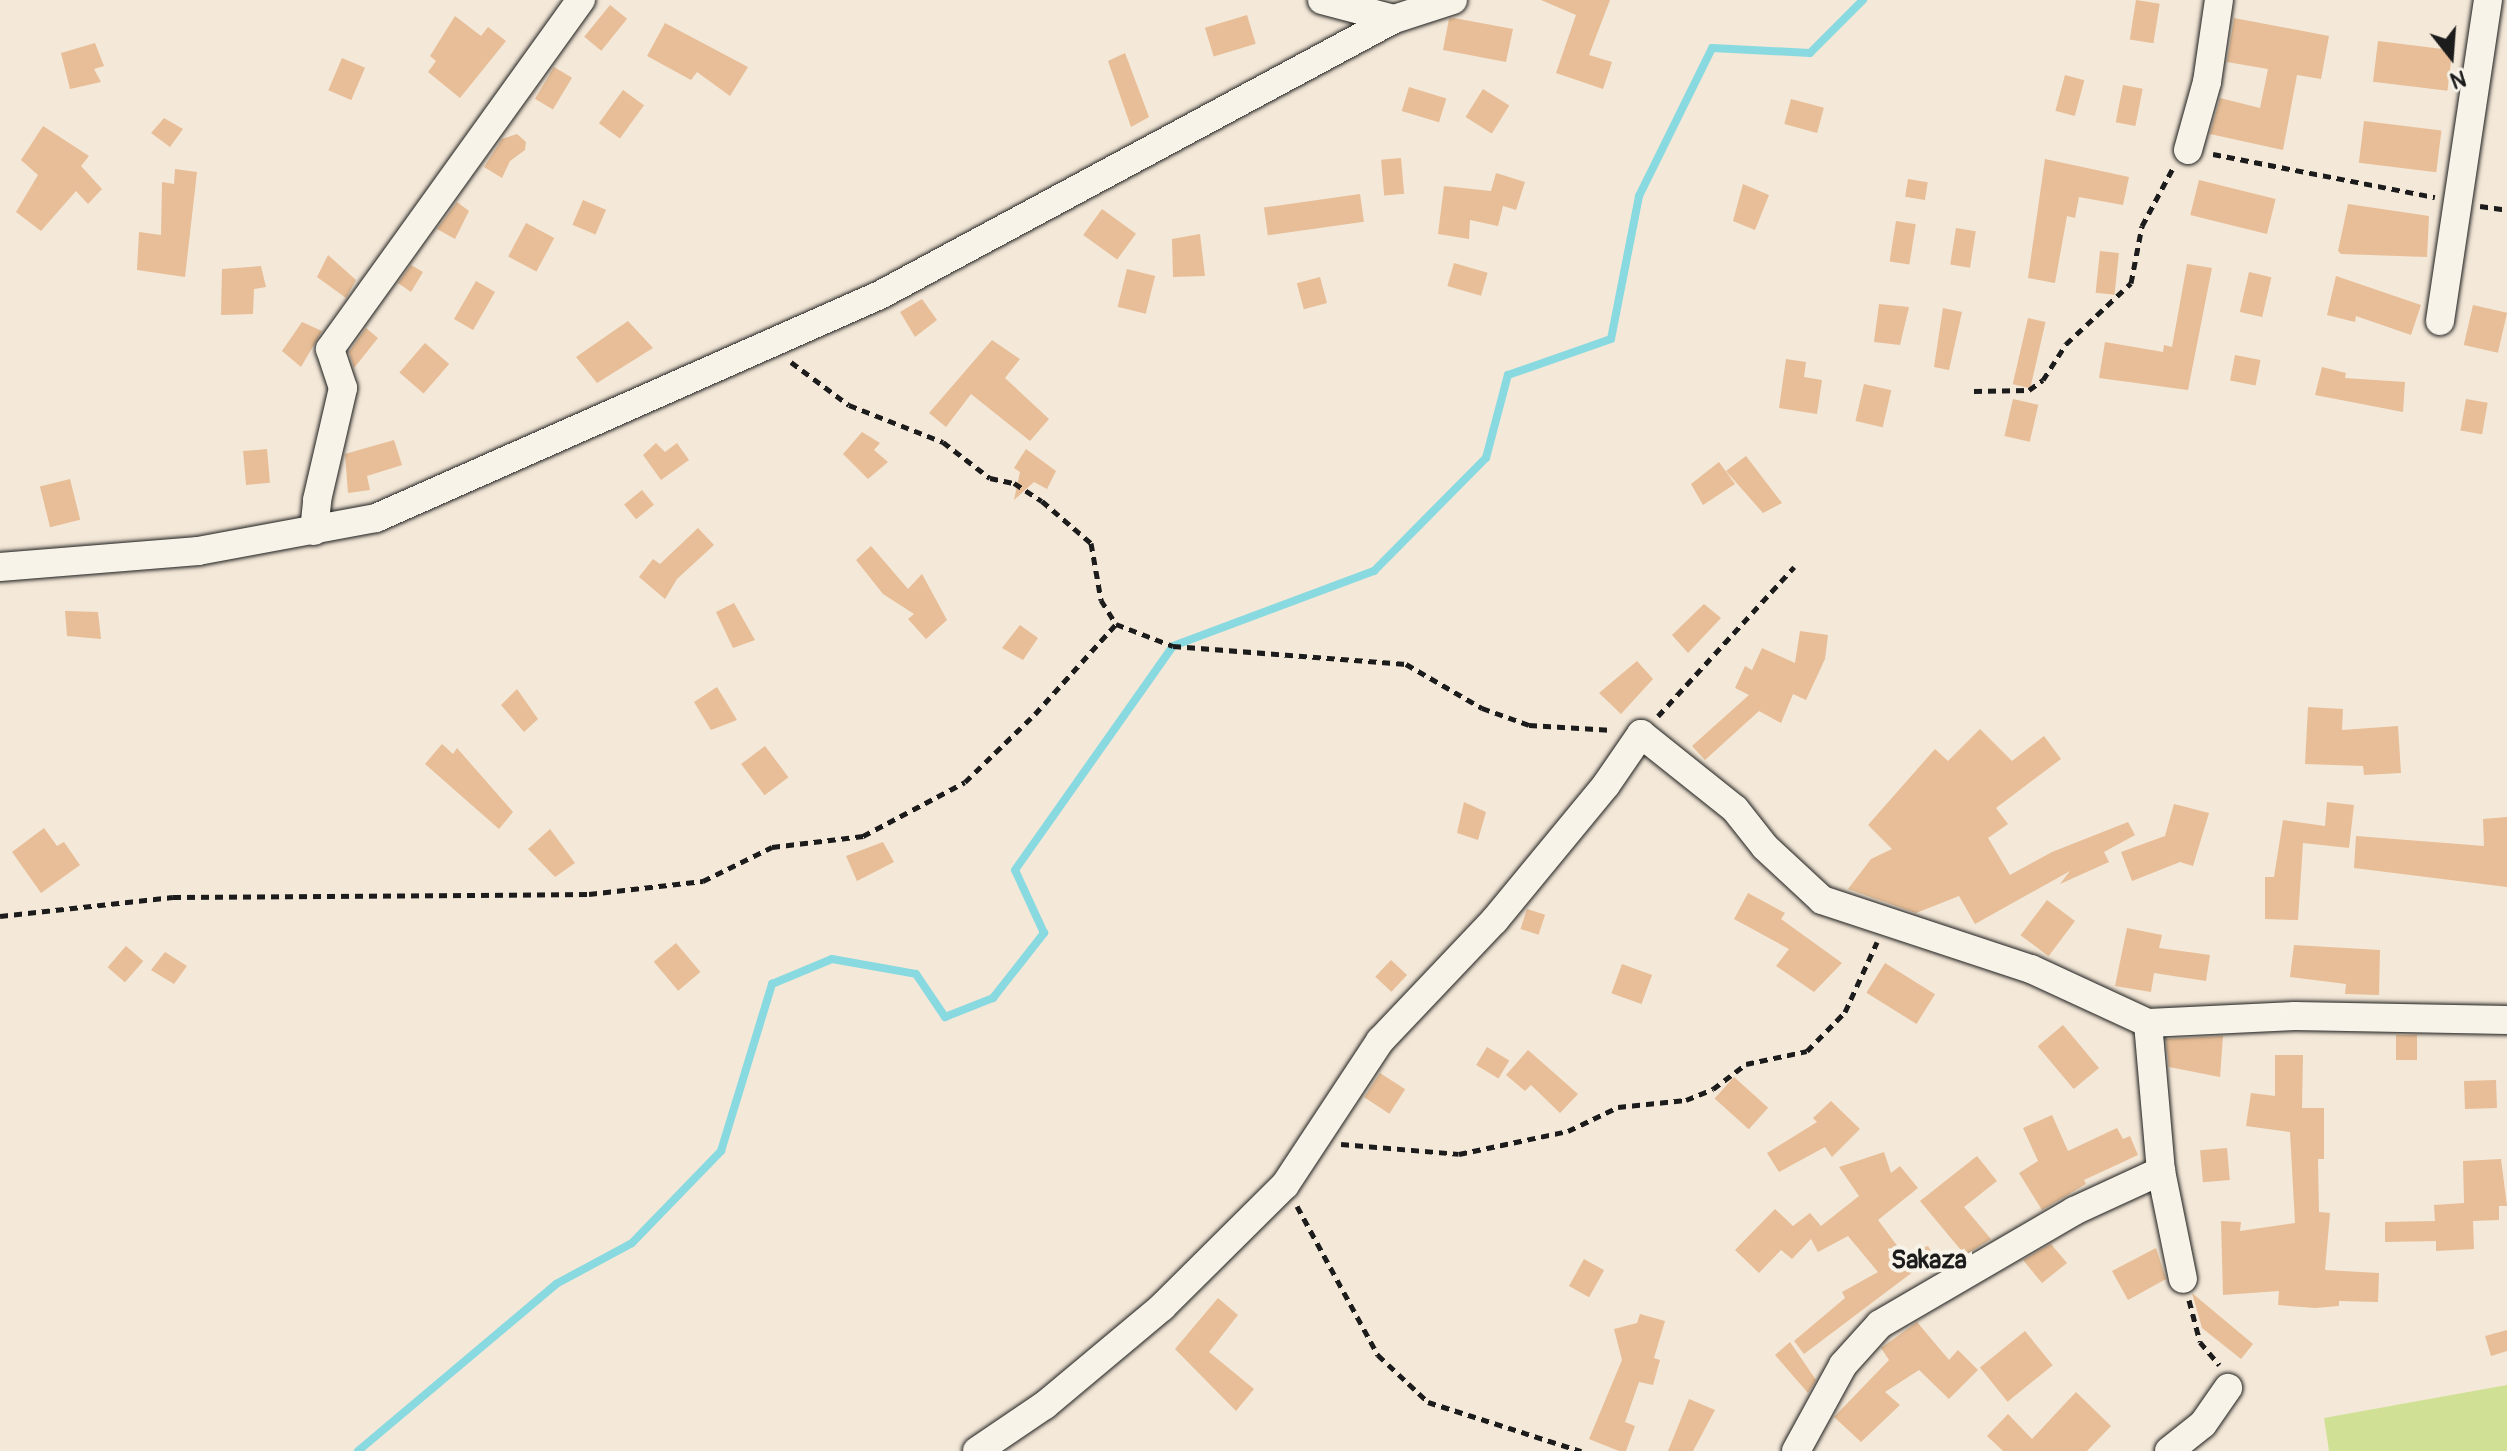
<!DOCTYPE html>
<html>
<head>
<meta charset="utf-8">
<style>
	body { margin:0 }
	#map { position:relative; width:2507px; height:1451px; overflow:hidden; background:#f4e8d8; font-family:Pangolin,sans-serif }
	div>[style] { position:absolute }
	.green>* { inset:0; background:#d0e195 }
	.stream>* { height:8px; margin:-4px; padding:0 4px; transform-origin:4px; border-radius:4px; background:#89dae0 }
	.building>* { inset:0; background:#e7be97; transform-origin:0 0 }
	.path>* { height:5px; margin-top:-2.5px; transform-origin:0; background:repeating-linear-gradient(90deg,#1c1c1c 0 8px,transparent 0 14px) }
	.roads { filter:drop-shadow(0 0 2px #1c1c1c) drop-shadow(0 0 2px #1c1c1c) }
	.minor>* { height:28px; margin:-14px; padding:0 14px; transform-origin:14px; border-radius:14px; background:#f7f3e8 }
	span { translate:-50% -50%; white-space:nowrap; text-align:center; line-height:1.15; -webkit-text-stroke:8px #f7f3e8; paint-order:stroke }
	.quarter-label { font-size:26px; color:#1c1c1c; font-weight:700 }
	.north { position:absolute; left:2411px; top:16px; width:80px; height:80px; -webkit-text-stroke:6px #f7f3e8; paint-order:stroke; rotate:163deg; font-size:22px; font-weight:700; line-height:32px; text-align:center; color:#1c1c1c }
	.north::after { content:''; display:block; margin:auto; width:28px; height:36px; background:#1c1c1c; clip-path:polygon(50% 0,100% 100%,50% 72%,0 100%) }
</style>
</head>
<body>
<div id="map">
	<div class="green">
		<i style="clip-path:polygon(2507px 1385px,2507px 1451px,2329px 1451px,2324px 1418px)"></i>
	</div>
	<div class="stream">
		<i style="left:358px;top:1451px;width:259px;rotate:-40.1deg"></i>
		<i style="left:556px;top:1284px;width:86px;rotate:-28.3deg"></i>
		<i style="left:632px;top:1243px;width:128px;rotate:-45.9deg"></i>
		<i style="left:721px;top:1151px;width:175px;rotate:-73deg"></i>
		<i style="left:772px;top:984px;width:65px;rotate:-22.6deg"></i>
		<i style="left:832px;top:959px;width:85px;rotate:10.1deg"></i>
		<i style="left:916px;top:974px;width:52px;rotate:56deg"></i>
		<i style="left:945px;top:1017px;width:52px;rotate:-21.6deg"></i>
		<i style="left:993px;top:998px;width:83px;rotate:-51.9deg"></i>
		<i style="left:1044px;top:933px;width:69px;rotate:-114.7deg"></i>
		<i style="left:1015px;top:870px;width:274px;rotate:-54.8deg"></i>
		<i style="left:1173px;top:646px;width:215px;rotate:-20.5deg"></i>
		<i style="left:1374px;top:571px;width:159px;rotate:-45.3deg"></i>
		<i style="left:1486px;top:458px;width:86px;rotate:-75.2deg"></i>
		<i style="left:1508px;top:375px;width:109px;rotate:-19.3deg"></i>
		<i style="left:1611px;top:339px;width:146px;rotate:-78.9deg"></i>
		<i style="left:1639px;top:196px;width:165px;rotate:-63.7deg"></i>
		<i style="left:1712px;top:48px;width:98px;rotate:2.9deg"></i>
		<i style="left:1810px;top:53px;width:75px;rotate:-45deg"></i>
	</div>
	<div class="building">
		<i style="clip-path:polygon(1541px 0,1610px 0,1589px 55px,1612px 62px,1603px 89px,1556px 73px,1576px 15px)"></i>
		<i style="left:2136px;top:0;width:24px;height:40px;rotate:9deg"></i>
		<i style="left:610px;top:5px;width:22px;height:41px;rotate:39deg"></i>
		<i style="left:1247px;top:15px;width:30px;height:44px;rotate:73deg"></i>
		<i style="clip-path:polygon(455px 16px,481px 36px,488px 27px,506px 41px,460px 98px,428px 72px,436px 61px,430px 56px)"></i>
		<i style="clip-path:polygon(1454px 18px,1513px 29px,1506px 62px,1443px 50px,1449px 19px)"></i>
		<i style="clip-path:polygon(2234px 18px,2329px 36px,2321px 79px,2297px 75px,2283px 150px,2210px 134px,2220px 98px,2260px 108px,2268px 69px,2227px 62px)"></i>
		<i style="clip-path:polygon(665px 23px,748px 67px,730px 96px,697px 72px,691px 80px,647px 56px)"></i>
		<i style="left:2378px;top:41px;width:75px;height:41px;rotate:7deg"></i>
		<i style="clip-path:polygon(95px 43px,104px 66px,94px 69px,101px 82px,70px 89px,61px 53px)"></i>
		<i style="clip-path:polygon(1125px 53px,1149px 117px,1131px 127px,1108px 61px)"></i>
		<i style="left:342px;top:58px;width:25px;height:35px;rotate:23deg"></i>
		<i style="left:554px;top:67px;width:21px;height:37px;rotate:31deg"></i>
		<i style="left:2065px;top:75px;width:20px;height:37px;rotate:15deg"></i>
		<i style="left:2123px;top:85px;width:20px;height:38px;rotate:11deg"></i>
		<i style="left:1409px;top:87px;width:39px;height:25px;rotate:17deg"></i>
		<i style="left:1483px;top:89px;width:31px;height:33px;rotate:32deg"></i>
		<i style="left:623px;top:90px;width:26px;height:41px;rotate:36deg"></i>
		<i style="left:1791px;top:99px;width:34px;height:26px;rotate:15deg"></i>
		<i style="clip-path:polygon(164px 118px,183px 129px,170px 147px,151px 133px)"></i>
		<i style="left:2364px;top:121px;width:78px;height:42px;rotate:7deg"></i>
		<i style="clip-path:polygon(43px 126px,89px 156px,81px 166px,102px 189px,88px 204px,76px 191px,41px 231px,16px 212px,38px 175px,21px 160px)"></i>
		<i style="clip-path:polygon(517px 134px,526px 142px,525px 150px,510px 161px,502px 178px,484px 167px,502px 139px)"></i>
		<i style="left:1401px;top:158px;width:36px;height:20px;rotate:85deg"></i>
		<i style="clip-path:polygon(2045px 159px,2129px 177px,2123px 205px,2079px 197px,2075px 218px,2067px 216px,2055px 283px,2028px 278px)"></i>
		<i style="clip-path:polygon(175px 169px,197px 172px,185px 277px,137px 270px,139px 232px,161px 235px,162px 182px,174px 184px)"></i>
		<i style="clip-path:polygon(1496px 173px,1525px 182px,1516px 210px,1503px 206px,1498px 226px,1470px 220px,1469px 239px,1438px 234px,1444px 186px,1491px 191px)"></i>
		<i style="left:1908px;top:179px;width:20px;height:18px;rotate:9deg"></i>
		<i style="left:2199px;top:180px;width:79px;height:36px;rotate:14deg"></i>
		<i style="clip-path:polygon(1743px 184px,1769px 195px,1755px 230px,1733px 221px)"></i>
		<i style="left:1360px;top:194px;width:28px;height:97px;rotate:82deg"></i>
		<i style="left:583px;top:200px;width:25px;height:27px;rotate:23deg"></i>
		<i style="clip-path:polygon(457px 202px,469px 211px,455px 239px,437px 229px)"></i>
		<i style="clip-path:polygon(2348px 204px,2429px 216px,2427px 257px,2341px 254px,2338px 251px)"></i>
		<i style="left:1102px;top:209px;width:42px;height:32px;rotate:36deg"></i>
		<i style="left:1896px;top:221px;width:20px;height:41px;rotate:9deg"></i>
		<i style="left:526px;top:223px;width:32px;height:38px;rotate:28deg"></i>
		<i style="left:1956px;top:228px;width:20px;height:37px;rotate:9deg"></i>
		<i style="clip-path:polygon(1200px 234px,1205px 276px,1173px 277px,1172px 239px)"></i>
		<i style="left:2100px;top:251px;width:19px;height:42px;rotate:6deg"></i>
		<i style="clip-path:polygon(328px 255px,356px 280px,346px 298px,317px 277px)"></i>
		<i style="left:1454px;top:263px;width:35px;height:24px;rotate:16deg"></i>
		<i style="clip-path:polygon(2187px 264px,2212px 268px,2188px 390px,2099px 378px,2105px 342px,2163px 352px,2164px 345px,2172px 347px)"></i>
		<i style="clip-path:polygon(411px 265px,423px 272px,411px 292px,398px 283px)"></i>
		<i style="clip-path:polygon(261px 266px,266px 287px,254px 289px,253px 314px,221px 315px,222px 269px)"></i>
		<i style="left:1127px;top:269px;width:29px;height:39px;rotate:14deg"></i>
		<i style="left:2249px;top:272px;width:23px;height:41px;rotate:13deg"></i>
		<i style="clip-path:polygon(2336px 276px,2421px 305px,2411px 335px,2356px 316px,2355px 322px,2327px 315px)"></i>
		<i style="left:1320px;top:277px;width:27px;height:24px;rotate:75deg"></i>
		<i style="left:476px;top:281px;width:22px;height:44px;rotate:30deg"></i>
		<i style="clip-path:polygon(922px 299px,937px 320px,915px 337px,900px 312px)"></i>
		<i style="clip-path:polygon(1879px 304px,1909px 307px,1900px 345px,1874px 342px)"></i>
		<i style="left:2473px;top:305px;width:35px;height:41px;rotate:13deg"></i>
		<i style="clip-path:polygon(1943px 308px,1962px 312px,1949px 370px,1934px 367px)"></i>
		<i style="left:2028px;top:318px;width:18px;height:68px;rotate:13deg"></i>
		<i style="clip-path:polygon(628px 321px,653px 348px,597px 383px,576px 357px)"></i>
		<i style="clip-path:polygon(302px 322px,322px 331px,301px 367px,282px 351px)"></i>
		<i style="clip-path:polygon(366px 328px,378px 338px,354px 368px,349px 352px)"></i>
		<i style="clip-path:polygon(992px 340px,1020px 359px,1005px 378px,1049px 419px,1030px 441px,971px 394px,946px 427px,929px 413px)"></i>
		<i style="left:425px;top:343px;width:32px;height:39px;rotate:41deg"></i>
		<i style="left:2235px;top:355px;width:26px;height:26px;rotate:11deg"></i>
		<i style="clip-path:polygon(1786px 359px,1806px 362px,1804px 377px,1822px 380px,1817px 414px,1779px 408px)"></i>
		<i style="clip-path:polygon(2322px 367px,2346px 373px,2345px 378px,2405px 382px,2403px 412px,2315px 395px)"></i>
		<i style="left:1864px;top:384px;width:28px;height:38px;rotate:13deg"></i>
		<i style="left:2013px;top:399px;width:26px;height:38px;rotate:13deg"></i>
		<i style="left:2466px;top:399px;width:22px;height:32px;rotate:10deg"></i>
		<i style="clip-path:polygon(862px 432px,880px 443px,874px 450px,888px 462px,868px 479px,843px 454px)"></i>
		<i style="clip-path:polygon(394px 440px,402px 465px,367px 476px,370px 490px,348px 493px,345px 454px)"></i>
		<i style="clip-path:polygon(656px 443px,665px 452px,677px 443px,689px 460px,661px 480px,643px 455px)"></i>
		<i style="left:267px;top:449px;width:34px;height:24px;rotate:85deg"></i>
		<i style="clip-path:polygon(1026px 449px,1056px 471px,1047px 489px,1034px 482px,1014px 500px,1020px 472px,1014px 468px)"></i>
		<i style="clip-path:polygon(1746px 456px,1782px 503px,1763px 513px,1726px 471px)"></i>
		<i style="clip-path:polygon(1719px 462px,1735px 484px,1703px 505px,1691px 484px)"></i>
		<i style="left:70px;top:479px;width:42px;height:31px;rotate:76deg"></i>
		<i style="left:642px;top:490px;width:19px;height:23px;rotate:51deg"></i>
		<i style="clip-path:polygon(698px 528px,714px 545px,677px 579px,665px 599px,639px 577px,653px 559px,660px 564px)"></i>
		<i style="clip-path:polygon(871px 546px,908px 589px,922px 574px,947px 620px,926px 639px,908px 619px,914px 614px,883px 594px,856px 560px)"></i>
		<i style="clip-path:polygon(734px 603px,755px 640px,733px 648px,716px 612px)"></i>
		<i style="clip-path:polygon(1704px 604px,1721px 618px,1688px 653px,1672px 635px)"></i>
		<i style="clip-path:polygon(65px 611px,98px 612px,101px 639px,67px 636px)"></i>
		<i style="clip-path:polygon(1020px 625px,1038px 638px,1023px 660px,1002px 648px)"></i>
		<i style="clip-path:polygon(1800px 631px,1828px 635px,1825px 659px,1806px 700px,1793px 694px,1781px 723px,1759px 711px,1705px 760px,1692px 746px,1749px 695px,1735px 688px,1745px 666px,1752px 670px,1762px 648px,1795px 663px)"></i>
		<i style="clip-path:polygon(1637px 661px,1653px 679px,1621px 714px,1599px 693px)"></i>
		<i style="clip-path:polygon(717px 687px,737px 720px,711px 730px,694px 702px)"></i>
		<i style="clip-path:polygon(517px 689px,538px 719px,524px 732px,501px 705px)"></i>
		<i style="clip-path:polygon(2308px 707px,2343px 709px,2342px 730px,2398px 726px,2401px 773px,2364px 775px,2363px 766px,2305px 764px)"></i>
		<i style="clip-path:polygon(1980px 729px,2012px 761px,2044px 736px,2061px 759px,1996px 808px,2008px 824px,1988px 838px,2010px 875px,2052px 852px,2128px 822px,2135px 835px,2104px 852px,2109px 862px,2060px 884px,2070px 871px,1975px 924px,1959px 896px,1916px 913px,1848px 889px,1871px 859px,1892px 849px,1868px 825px,1935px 749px,1948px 761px)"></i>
		<i style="clip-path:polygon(442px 744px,453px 754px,457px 748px,513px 812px,499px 829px,425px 764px)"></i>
		<i style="left:765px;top:746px;width:39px;height:30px;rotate:53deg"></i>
		<i style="clip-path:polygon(1464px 802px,1486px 812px,1478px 840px,1457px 833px)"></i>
		<i style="clip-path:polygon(2327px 802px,2354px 805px,2349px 848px,2303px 843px,2298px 920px,2265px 919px,2265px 877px,2274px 877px,2283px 820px,2325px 826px)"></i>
		<i style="clip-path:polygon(2174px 804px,2209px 813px,2193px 866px,2180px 862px,2132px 881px,2121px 852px,2165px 836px)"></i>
		<i style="clip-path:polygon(2507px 817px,2507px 887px,2354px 868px,2356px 836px,2484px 846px,2483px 819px)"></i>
		<i style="clip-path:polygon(44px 828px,57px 846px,64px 842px,80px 865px,41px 893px,12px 852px)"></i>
		<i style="clip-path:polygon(550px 829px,575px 863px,555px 877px,528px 849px)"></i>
		<i style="clip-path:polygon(883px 842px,894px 862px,857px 881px,846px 856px)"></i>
		<i style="clip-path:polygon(1748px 893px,1785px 913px,1781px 919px,1842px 963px,1814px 992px,1776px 966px,1789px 949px,1734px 919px)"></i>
		<i style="left:2047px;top:900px;width:35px;height:44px;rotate:37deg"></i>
		<i style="left:1527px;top:909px;width:19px;height:21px;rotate:18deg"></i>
		<i style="clip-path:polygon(2127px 928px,2162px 935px,2159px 948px,2210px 955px,2206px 981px,2154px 973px,2151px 992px,2115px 986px)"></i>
		<i style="left:676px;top:943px;width:38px;height:29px;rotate:50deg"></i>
		<i style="clip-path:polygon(2294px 945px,2380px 950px,2379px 995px,2345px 994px,2346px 984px,2290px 977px)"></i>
		<i style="left:126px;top:946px;width:23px;height:28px;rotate:41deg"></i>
		<i style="clip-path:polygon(165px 952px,187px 966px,174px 984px,151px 970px)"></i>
		<i style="left:1391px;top:960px;width:22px;height:23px;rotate:43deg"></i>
		<i style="left:1885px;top:963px;width:59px;height:35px;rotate:32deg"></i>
		<i style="left:1622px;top:964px;width:32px;height:31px;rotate:20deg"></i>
		<i style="left:2063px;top:1025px;width:56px;height:33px;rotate:50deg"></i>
		<i style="left:2396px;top:1035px;width:21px;height:25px"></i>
		<i style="clip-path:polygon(2223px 1036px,2220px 1077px,2169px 1067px,2166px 1039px)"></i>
		<i style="left:1487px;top:1047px;width:26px;height:21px;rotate:31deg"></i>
		<i style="clip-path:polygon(1528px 1050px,1578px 1094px,1560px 1113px,1531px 1085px,1525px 1091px,1506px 1075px)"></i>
		<i style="clip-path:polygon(2275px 1055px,2303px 1055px,2302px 1108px,2324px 1108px,2324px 1159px,2318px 1159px,2319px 1212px,2330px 1213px,2325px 1270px,2379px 1273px,2378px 1302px,2339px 1301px,2339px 1306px,2315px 1308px,2278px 1305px,2279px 1291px,2223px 1295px,2221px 1221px,2241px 1222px,2240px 1231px,2295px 1223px,2290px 1132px,2246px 1126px,2251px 1093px,2275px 1096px)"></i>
		<i style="left:1380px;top:1073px;width:30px;height:29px;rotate:33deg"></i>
		<i style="left:1734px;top:1077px;width:46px;height:29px;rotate:42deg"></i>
		<i style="left:2496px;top:1080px;width:28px;height:32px;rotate:88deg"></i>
		<i style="clip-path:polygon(1831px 1101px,1860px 1129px,1832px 1157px,1825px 1147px,1779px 1172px,1767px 1153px,1817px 1122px,1813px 1118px)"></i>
		<i style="clip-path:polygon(2052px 1115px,2068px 1151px,2117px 1128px,2123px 1139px,2130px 1136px,2138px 1155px,2084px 1180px,2086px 1184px,2042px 1210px,2019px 1173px,2038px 1161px,2023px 1128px)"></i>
		<i style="left:2227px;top:1148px;width:32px;height:27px;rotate:85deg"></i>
		<i style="clip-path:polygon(1884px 1152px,1891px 1173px,1900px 1166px,1918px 1188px,1878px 1220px,1904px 1255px,1928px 1246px,1934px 1256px,1804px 1354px,1794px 1341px,1845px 1298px,1842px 1292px,1878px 1272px,1848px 1236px,1818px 1252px,1811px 1239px,1792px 1259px,1781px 1250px,1759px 1273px,1735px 1250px,1775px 1209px,1793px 1226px,1810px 1213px,1821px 1226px,1859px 1196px,1839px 1167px)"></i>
		<i style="clip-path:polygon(1977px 1156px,1997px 1181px,1964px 1207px,1991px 1239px,1965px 1255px,1920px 1201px)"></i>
		<i style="clip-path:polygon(2501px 1159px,2507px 1206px,2499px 1206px,2499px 1220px,2473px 1221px,2474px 1249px,2436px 1251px,2436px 1241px,2385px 1242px,2385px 1222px,2435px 1221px,2434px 1205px,2464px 1203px,2463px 1161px)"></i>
		<i style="clip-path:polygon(2051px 1244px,2067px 1263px,2042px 1283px,2023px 1260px)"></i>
		<i style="clip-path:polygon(2156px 1248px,2166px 1279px,2128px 1300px,2112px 1271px)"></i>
		<i style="left:1584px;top:1259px;width:23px;height:31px;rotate:29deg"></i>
		<i style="clip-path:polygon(2192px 1293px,2253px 1344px,2241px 1359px,2202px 1328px)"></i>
		<i style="clip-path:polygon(1218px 1298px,1238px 1315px,1209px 1352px,1254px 1389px,1236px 1411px,1175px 1349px)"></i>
		<i style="clip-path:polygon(1640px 1314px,1665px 1321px,1654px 1358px,1660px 1360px,1653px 1385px,1639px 1382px,1625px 1422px,1635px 1426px,1626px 1451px,1619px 1451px,1589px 1439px,1622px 1360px,1614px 1329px,1637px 1323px)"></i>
		<i style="clip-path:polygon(1917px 1322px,1949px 1360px,1958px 1350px,1978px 1370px,1949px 1399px,1919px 1370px,1885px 1392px,1900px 1405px,1861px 1442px,1834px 1417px,1889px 1360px,1881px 1348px)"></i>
		<i style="clip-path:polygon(2507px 1330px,2507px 1351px,2491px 1356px,2485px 1336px)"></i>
		<i style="left:2025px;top:1331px;width:44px;height:58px;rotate:51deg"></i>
		<i style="clip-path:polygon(1790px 1342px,1816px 1380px,1808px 1393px,1775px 1355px)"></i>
		<i style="clip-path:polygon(2076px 1392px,2111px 1426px,2087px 1451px,2003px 1451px,1987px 1436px,2008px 1414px,2032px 1439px)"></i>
		<i style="clip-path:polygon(1689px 1399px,1715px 1410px,1693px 1451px,1668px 1451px)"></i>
	</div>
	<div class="path">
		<i style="left:2213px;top:154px;width:226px;rotate:11deg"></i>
		<i style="left:2480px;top:206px;width:27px;rotate:8deg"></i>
		<i style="left:791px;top:362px;width:72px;rotate:36.6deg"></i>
		<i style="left:849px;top:405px;width:101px;rotate:21.5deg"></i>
		<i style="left:943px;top:442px;width:59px;rotate:37.5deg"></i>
		<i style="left:990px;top:478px;width:25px;rotate:12deg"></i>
		<i style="left:1014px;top:483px;width:33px;rotate:33deg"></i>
		<i style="left:1042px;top:501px;width:65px;rotate:40.6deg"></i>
		<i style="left:1091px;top:543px;width:58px;rotate:80deg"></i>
		<i style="left:1101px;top:600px;width:28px;rotate:58deg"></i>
		<i style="left:1116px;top:624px;width:61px;rotate:21.1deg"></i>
		<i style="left:1173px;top:646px;width:234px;rotate:4.4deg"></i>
		<i style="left:1406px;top:664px;width:88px;rotate:30.1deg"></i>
		<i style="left:1482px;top:708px;width:50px;rotate:19.9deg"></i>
		<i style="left:1529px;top:725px;width:84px;rotate:3.4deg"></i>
		<i style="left:1974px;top:391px;width:55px;rotate:-1deg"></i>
		<i style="left:2029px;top:390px;width:17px;rotate:-36deg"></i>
		<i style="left:2043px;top:380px;width:43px;rotate:-57.4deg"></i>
		<i style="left:2066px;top:344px;width:89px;rotate:-43.2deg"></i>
		<i style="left:2131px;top:283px;width:58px;rotate:-79.1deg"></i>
		<i style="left:2142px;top:226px;width:66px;rotate:-61.9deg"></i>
		<i style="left:1658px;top:716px;width:202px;rotate:-47.6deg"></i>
		<i style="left:0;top:916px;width:174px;rotate:-6.3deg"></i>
		<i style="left:173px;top:897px;width:416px;rotate:-0.4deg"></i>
		<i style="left:589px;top:894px;width:115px;rotate:-6.5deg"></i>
		<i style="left:703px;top:881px;width:77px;rotate:-26.2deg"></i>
		<i style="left:772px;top:847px;width:92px;rotate:-6.9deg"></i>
		<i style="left:863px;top:836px;width:115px;rotate:-27.9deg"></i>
		<i style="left:965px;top:782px;width:98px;rotate:-44.2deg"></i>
		<i style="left:1035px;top:714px;width:121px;rotate:-48deg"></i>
		<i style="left:1341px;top:1144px;width:118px;rotate:4.8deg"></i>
		<i style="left:1459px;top:1154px;width:111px;rotate:-11.9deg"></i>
		<i style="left:1568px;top:1131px;width:55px;rotate:-25.6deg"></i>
		<i style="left:1618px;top:1107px;width:68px;rotate:-5.9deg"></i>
		<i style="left:1686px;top:1100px;width:29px;rotate:-22deg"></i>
		<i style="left:1713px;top:1089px;width:41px;rotate:-37.1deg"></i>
		<i style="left:1746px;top:1064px;width:62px;rotate:-12deg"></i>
		<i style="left:1807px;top:1051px;width:54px;rotate:-45.7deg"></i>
		<i style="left:1845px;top:1012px;width:77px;rotate:-65.4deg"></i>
		<i style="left:1297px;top:1206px;width:170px;rotate:61.5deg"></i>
		<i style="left:1378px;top:1355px;width:69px;rotate:43.2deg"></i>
		<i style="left:1428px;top:1402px;width:161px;rotate:17.8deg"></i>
		<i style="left:2189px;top:1300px;width:43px;rotate:75.3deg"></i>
		<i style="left:2200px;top:1342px;width:30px;rotate:50deg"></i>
	</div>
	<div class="roads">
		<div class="minor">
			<i style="left:1322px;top:0;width:74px;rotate:14.8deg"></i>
			<i style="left:2188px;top:150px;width:71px;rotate:-74.4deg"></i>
			<i style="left:2207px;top:82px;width:83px;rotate:-81.7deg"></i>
			<i style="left:2440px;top:321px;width:325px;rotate:-81.5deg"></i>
			<i style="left:314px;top:531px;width:31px;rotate:-84deg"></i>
			<i style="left:317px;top:500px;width:115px;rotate:-76.9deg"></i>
			<i style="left:343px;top:388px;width:41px;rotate:-108.4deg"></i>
			<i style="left:330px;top:349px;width:430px;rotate:-54.3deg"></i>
			<i style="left:0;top:567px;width:199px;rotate:-4.6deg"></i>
			<i style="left:198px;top:551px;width:181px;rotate:-10.5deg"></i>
			<i style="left:376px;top:518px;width:551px;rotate:-23.87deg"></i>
			<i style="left:880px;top:295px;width:583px;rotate:-28.23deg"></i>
			<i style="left:1394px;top:19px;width:62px;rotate:-17.9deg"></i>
			<i style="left:2148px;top:1023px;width:149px;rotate:85deg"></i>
			<i style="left:2161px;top:1171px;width:110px;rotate:78.5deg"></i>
			<i style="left:977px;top:1451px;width:82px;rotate:-34.1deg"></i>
			<i style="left:1045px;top:1405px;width:153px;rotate:-39.9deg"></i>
			<i style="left:1162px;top:1307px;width:173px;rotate:-44.8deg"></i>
			<i style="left:1285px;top:1185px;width:173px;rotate:-56.6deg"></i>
			<i style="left:1380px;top:1041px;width:166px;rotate:-46.5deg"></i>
			<i style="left:1494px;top:921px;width:176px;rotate:-50.5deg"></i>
			<i style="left:1606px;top:785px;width:62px;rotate:-55.5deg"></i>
			<i style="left:1641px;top:734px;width:120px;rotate:38.6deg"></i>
			<i style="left:1735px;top:809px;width:48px;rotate:51.7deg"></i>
			<i style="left:1765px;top:847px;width:78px;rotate:42.9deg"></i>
			<i style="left:1822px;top:900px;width:220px;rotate:18.3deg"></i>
			<i style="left:2031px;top:969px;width:129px;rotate:24.8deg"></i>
			<i style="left:2148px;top:1023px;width:147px;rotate:-2.7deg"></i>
			<i style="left:2295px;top:1016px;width:212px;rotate:1.1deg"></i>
			<i style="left:1796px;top:1451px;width:98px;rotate:-61.3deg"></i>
			<i style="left:1843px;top:1365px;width:55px;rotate:-47.9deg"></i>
			<i style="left:1880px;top:1324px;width:225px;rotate:-30.2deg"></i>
			<i style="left:2074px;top:1211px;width:96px;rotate:-24.7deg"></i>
			<i style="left:2169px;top:1451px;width:43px;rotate:-38.5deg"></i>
			<i style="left:2203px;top:1424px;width:44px;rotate:-55.2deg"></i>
		</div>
	</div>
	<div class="quarter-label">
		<span style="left:1929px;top:1261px">Sakaza</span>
	</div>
	<div class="north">N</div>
</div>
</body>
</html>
